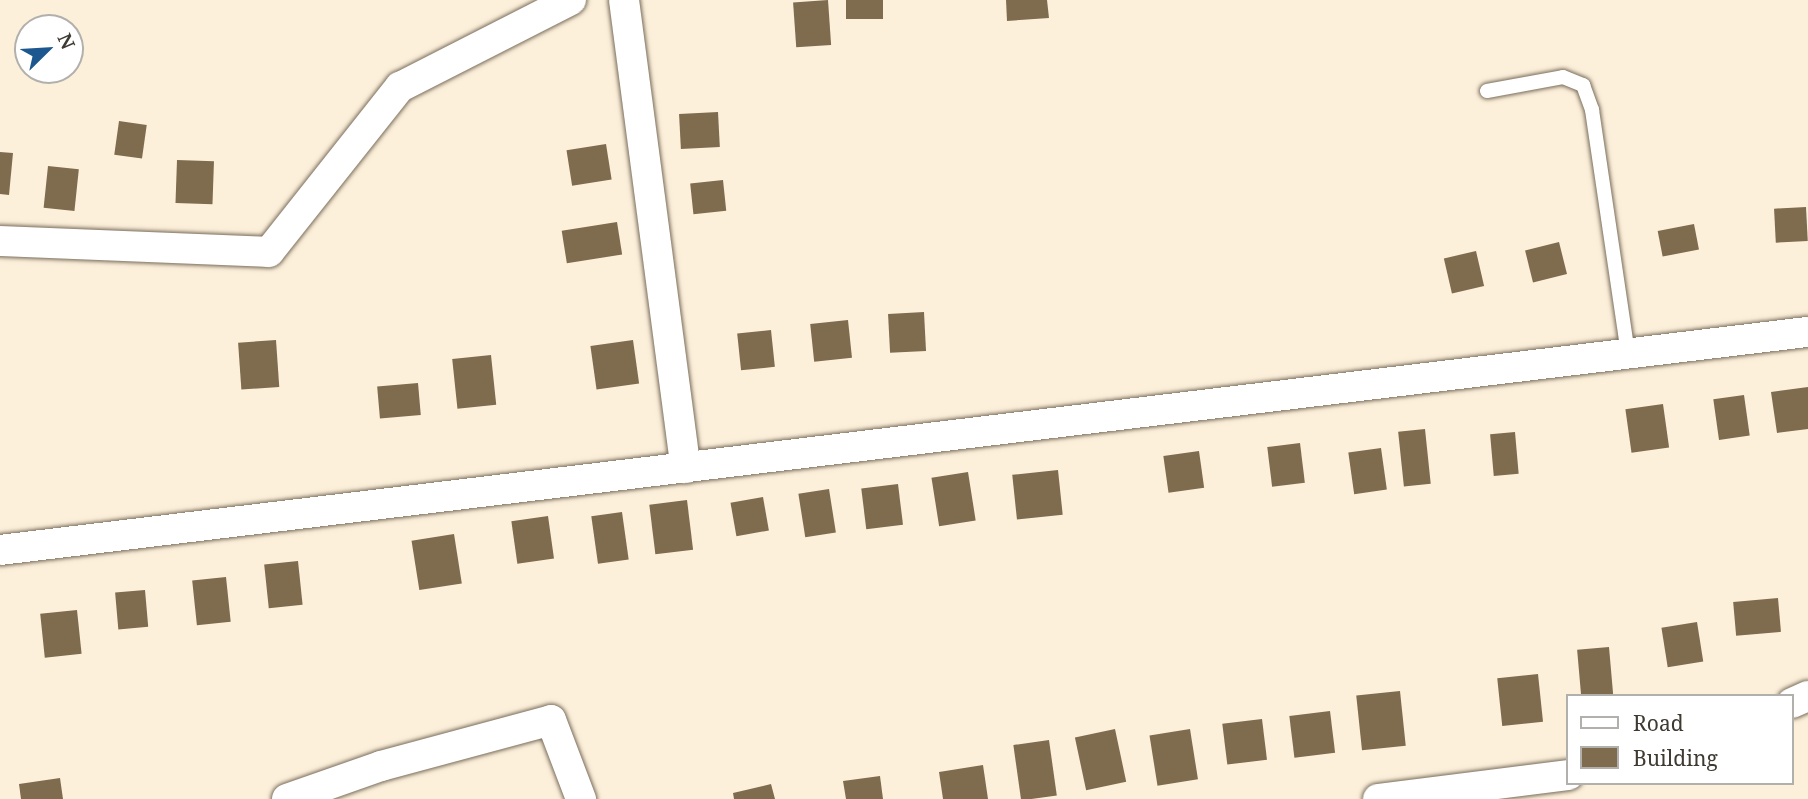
<!DOCTYPE html>
<html>
<head>
<meta charset="utf-8">
<style>
	body { margin:0 }
	#map { position:relative; width:1808px; height:799px; overflow:hidden; background:#fdf0db; font-family:"Noto Serif",serif }
	div>[style] { position:absolute }
	.building>* { inset:0; background:#7f6c4e; transform-origin:0 0 }
	.roads { filter:drop-shadow(0 0 2px #796d5b) drop-shadow(0 0 2px #796d5b) }
	.lane>* { height:14px; margin:-7px; padding:0 7px; transform-origin:7px; border-radius:7px; background:#fff }
	.street>* { height:30px; margin:-15px; padding:0 15px; transform-origin:15px; border-radius:15px; background:#fff }
	span { translate:-50% -50%; white-space:nowrap; text-align:center; line-height:1.15; -webkit-text-stroke:7px #fff; paint-order:stroke }
	.legend { position:absolute; left:1566px; top:694px; width:228px; height:91px; box-sizing:border-box; background:#fff; border:2px solid #b2b0ad; margin:0; padding:9px 12px; list-style:none; font-size:21px; color:#3f3a32 }
	.legend li { display:flex; align-items:center; gap:14px; height:35px }
	.legend b { width:35px; border:2px solid #b2b0ad }
	.north { position:absolute; left:14px; top:14px; width:70px; height:70px; box-sizing:border-box; background:#fff; border:2px solid #b2b0ad; border-radius:50%; rotate:66deg; font-size:19px; font-weight:700; line-height:28px; text-align:center; color:#3f3a32 }
	.north::after { content:''; display:block; margin:auto; width:24px; height:32px; background:#1c588f; clip-path:polygon(50% 0,100% 100%,50% 72%,0 100%) }
</style>
</head>
<body>
<div id="map">
	<div class="building">
		<i style="left:828px;top:0;width:45px;height:35px;rotate:86deg"></i>
		<i style="left:846px;top:0;width:37px;height:19px"></i>
		<i style="clip-path:polygon(1006px 0,1047px 0,1049px 18px,1007px 21px)"></i>
		<i style="left:718px;top:112px;width:35px;height:39px;rotate:87deg"></i>
		<i style="left:119px;top:121px;width:28px;height:34px;rotate:8deg"></i>
		<i style="left:606px;top:144px;width:36px;height:40px;rotate:81deg"></i>
		<i style="clip-path:polygon(0 152px,13px 153px,9px 195px,0 194px)"></i>
		<i style="left:177px;top:160px;width:37px;height:43px;rotate:2deg"></i>
		<i style="left:48px;top:166px;width:31px;height:42px;rotate:6deg"></i>
		<i style="left:723px;top:180px;width:31px;height:33px;rotate:84deg"></i>
		<i style="left:1806px;top:207px;width:34px;height:32px;rotate:87deg"></i>
		<i style="left:617px;top:222px;width:33px;height:56px;rotate:81deg"></i>
		<i style="left:1694px;top:224px;width:26px;height:37px;rotate:79deg"></i>
		<i style="left:1559px;top:242px;width:33px;height:35px;rotate:76deg"></i>
		<i style="left:1476px;top:251px;width:36px;height:33px;rotate:77deg"></i>
		<i style="left:924px;top:312px;width:39px;height:36px;rotate:87deg"></i>
		<i style="left:848px;top:320px;width:38px;height:38px;rotate:84deg"></i>
		<i style="left:771px;top:330px;width:37px;height:34px;rotate:84deg"></i>
		<i style="left:276px;top:340px;width:47px;height:38px;rotate:86deg"></i>
		<i style="left:633px;top:340px;width:44px;height:43px;rotate:82deg"></i>
		<i style="left:491px;top:355px;width:50px;height:39px;rotate:84deg"></i>
		<i style="left:418px;top:383px;width:32px;height:41px;rotate:85deg"></i>
		<i style="clip-path:polygon(1808px 387px,1808px 429px,1777px 433px,1771px 392px)"></i>
		<i style="left:1744px;top:395px;width:41px;height:31px;rotate:82deg"></i>
		<i style="left:1663px;top:404px;width:44px;height:38px;rotate:82deg"></i>
		<i style="left:1425px;top:429px;width:55px;height:27px;rotate:84deg"></i>
		<i style="left:1515px;top:432px;width:42px;height:25px;rotate:85deg"></i>
		<i style="left:1300px;top:443px;width:40px;height:33px;rotate:83deg"></i>
		<i style="left:1381px;top:448px;width:42px;height:33px;rotate:82deg"></i>
		<i style="left:1199px;top:451px;width:37px;height:36px;rotate:82deg"></i>
		<i style="left:1058px;top:470px;width:45px;height:46px;rotate:84deg"></i>
		<i style="left:968px;top:472px;width:49px;height:37px;rotate:81deg"></i>
		<i style="left:898px;top:484px;width:41px;height:37px;rotate:83deg"></i>
		<i style="left:829px;top:489px;width:44px;height:31px;rotate:81deg"></i>
		<i style="left:763px;top:497px;width:34px;height:33px;rotate:80deg"></i>
		<i style="left:687px;top:500px;width:50px;height:38px;rotate:83deg"></i>
		<i style="left:622px;top:512px;width:48px;height:31px;rotate:82deg"></i>
		<i style="left:548px;top:516px;width:43px;height:37px;rotate:82deg"></i>
		<i style="left:454px;top:534px;width:50px;height:43px;rotate:81deg"></i>
		<i style="left:298px;top:561px;width:44px;height:34px;rotate:84deg"></i>
		<i style="left:226px;top:577px;width:45px;height:34px;rotate:84deg"></i>
		<i style="left:145px;top:590px;width:37px;height:30px;rotate:85deg"></i>
		<i style="left:1778px;top:598px;width:34px;height:45px;rotate:85deg"></i>
		<i style="left:77px;top:610px;width:44px;height:37px;rotate:84deg"></i>
		<i style="left:1697px;top:622px;width:40px;height:36px;rotate:81deg"></i>
		<i style="left:1609px;top:647px;width:49px;height:32px;rotate:85deg"></i>
		<i style="left:1538px;top:674px;width:48px;height:41px;rotate:84deg"></i>
		<i style="left:1400px;top:691px;width:55px;height:44px;rotate:84deg"></i>
		<i style="left:1330px;top:711px;width:42px;height:41px;rotate:83deg"></i>
		<i style="left:1262px;top:719px;width:41px;height:40px;rotate:83deg"></i>
		<i style="left:1115px;top:729px;width:54px;height:41px;rotate:78deg"></i>
		<i style="left:1190px;top:729px;width:51px;height:41px;rotate:81deg"></i>
		<i style="left:1049px;top:740px;width:56px;height:36px;rotate:82deg"></i>
		<i style="clip-path:polygon(983px 765px,988px 799px,943px 799px,939px 772px)"></i>
		<i style="clip-path:polygon(880px 776px,883px 799px,846px 799px,843px 781px)"></i>
		<i style="clip-path:polygon(60px 778px,63px 799px,21px 799px,19px 784px)"></i>
		<i style="clip-path:polygon(771px 784px,775px 799px,734px 799px,733px 793px)"></i>
	</div>
	<div class="roads">
		<div class="lane">
			<i style="left:1487px;top:91px;width:77px;rotate:-10.4deg"></i>
			<i style="left:1563px;top:77px;width:22px;rotate:22deg"></i>
			<i style="left:1583px;top:85px;width:27px;rotate:70deg"></i>
			<i style="left:1592px;top:110px;width:247px;rotate:81.6deg"></i>
		</div>
		<div class="street">
			<i style="left:624px;top:0;width:472px;rotate:82.5deg"></i>
			<i style="left:0;top:241px;width:269px;rotate:2.3deg"></i>
			<i style="left:269px;top:252px;width:211px;rotate:-51.6deg"></i>
			<i style="left:400px;top:87px;width:192px;rotate:-27deg"></i>
			<i style="left:0;top:550px;width:1821px;rotate:-6.88deg"></i>
			<i style="left:1792px;top:703px;width:17px;rotate:-24deg"></i>
			<i style="left:287px;top:799px;width:100px;rotate:-19.3deg"></i>
			<i style="left:381px;top:766px;width:176px;rotate:-15.1deg"></i>
			<i style="left:551px;top:720px;width:85px;rotate:69.2deg"></i>
			<i style="left:1378px;top:799px;width:192px;rotate:-7.2deg"></i>
		</div>
	</div>
	<ul class="legend">
	<li><b style="height:9px;background:#fff"></b>Road</li>
	<li><b style="height:19px;background:#7f6c4e"></b>Building</li>
	</ul>
	<div class="north">N</div>
</div>
</body>
</html>
